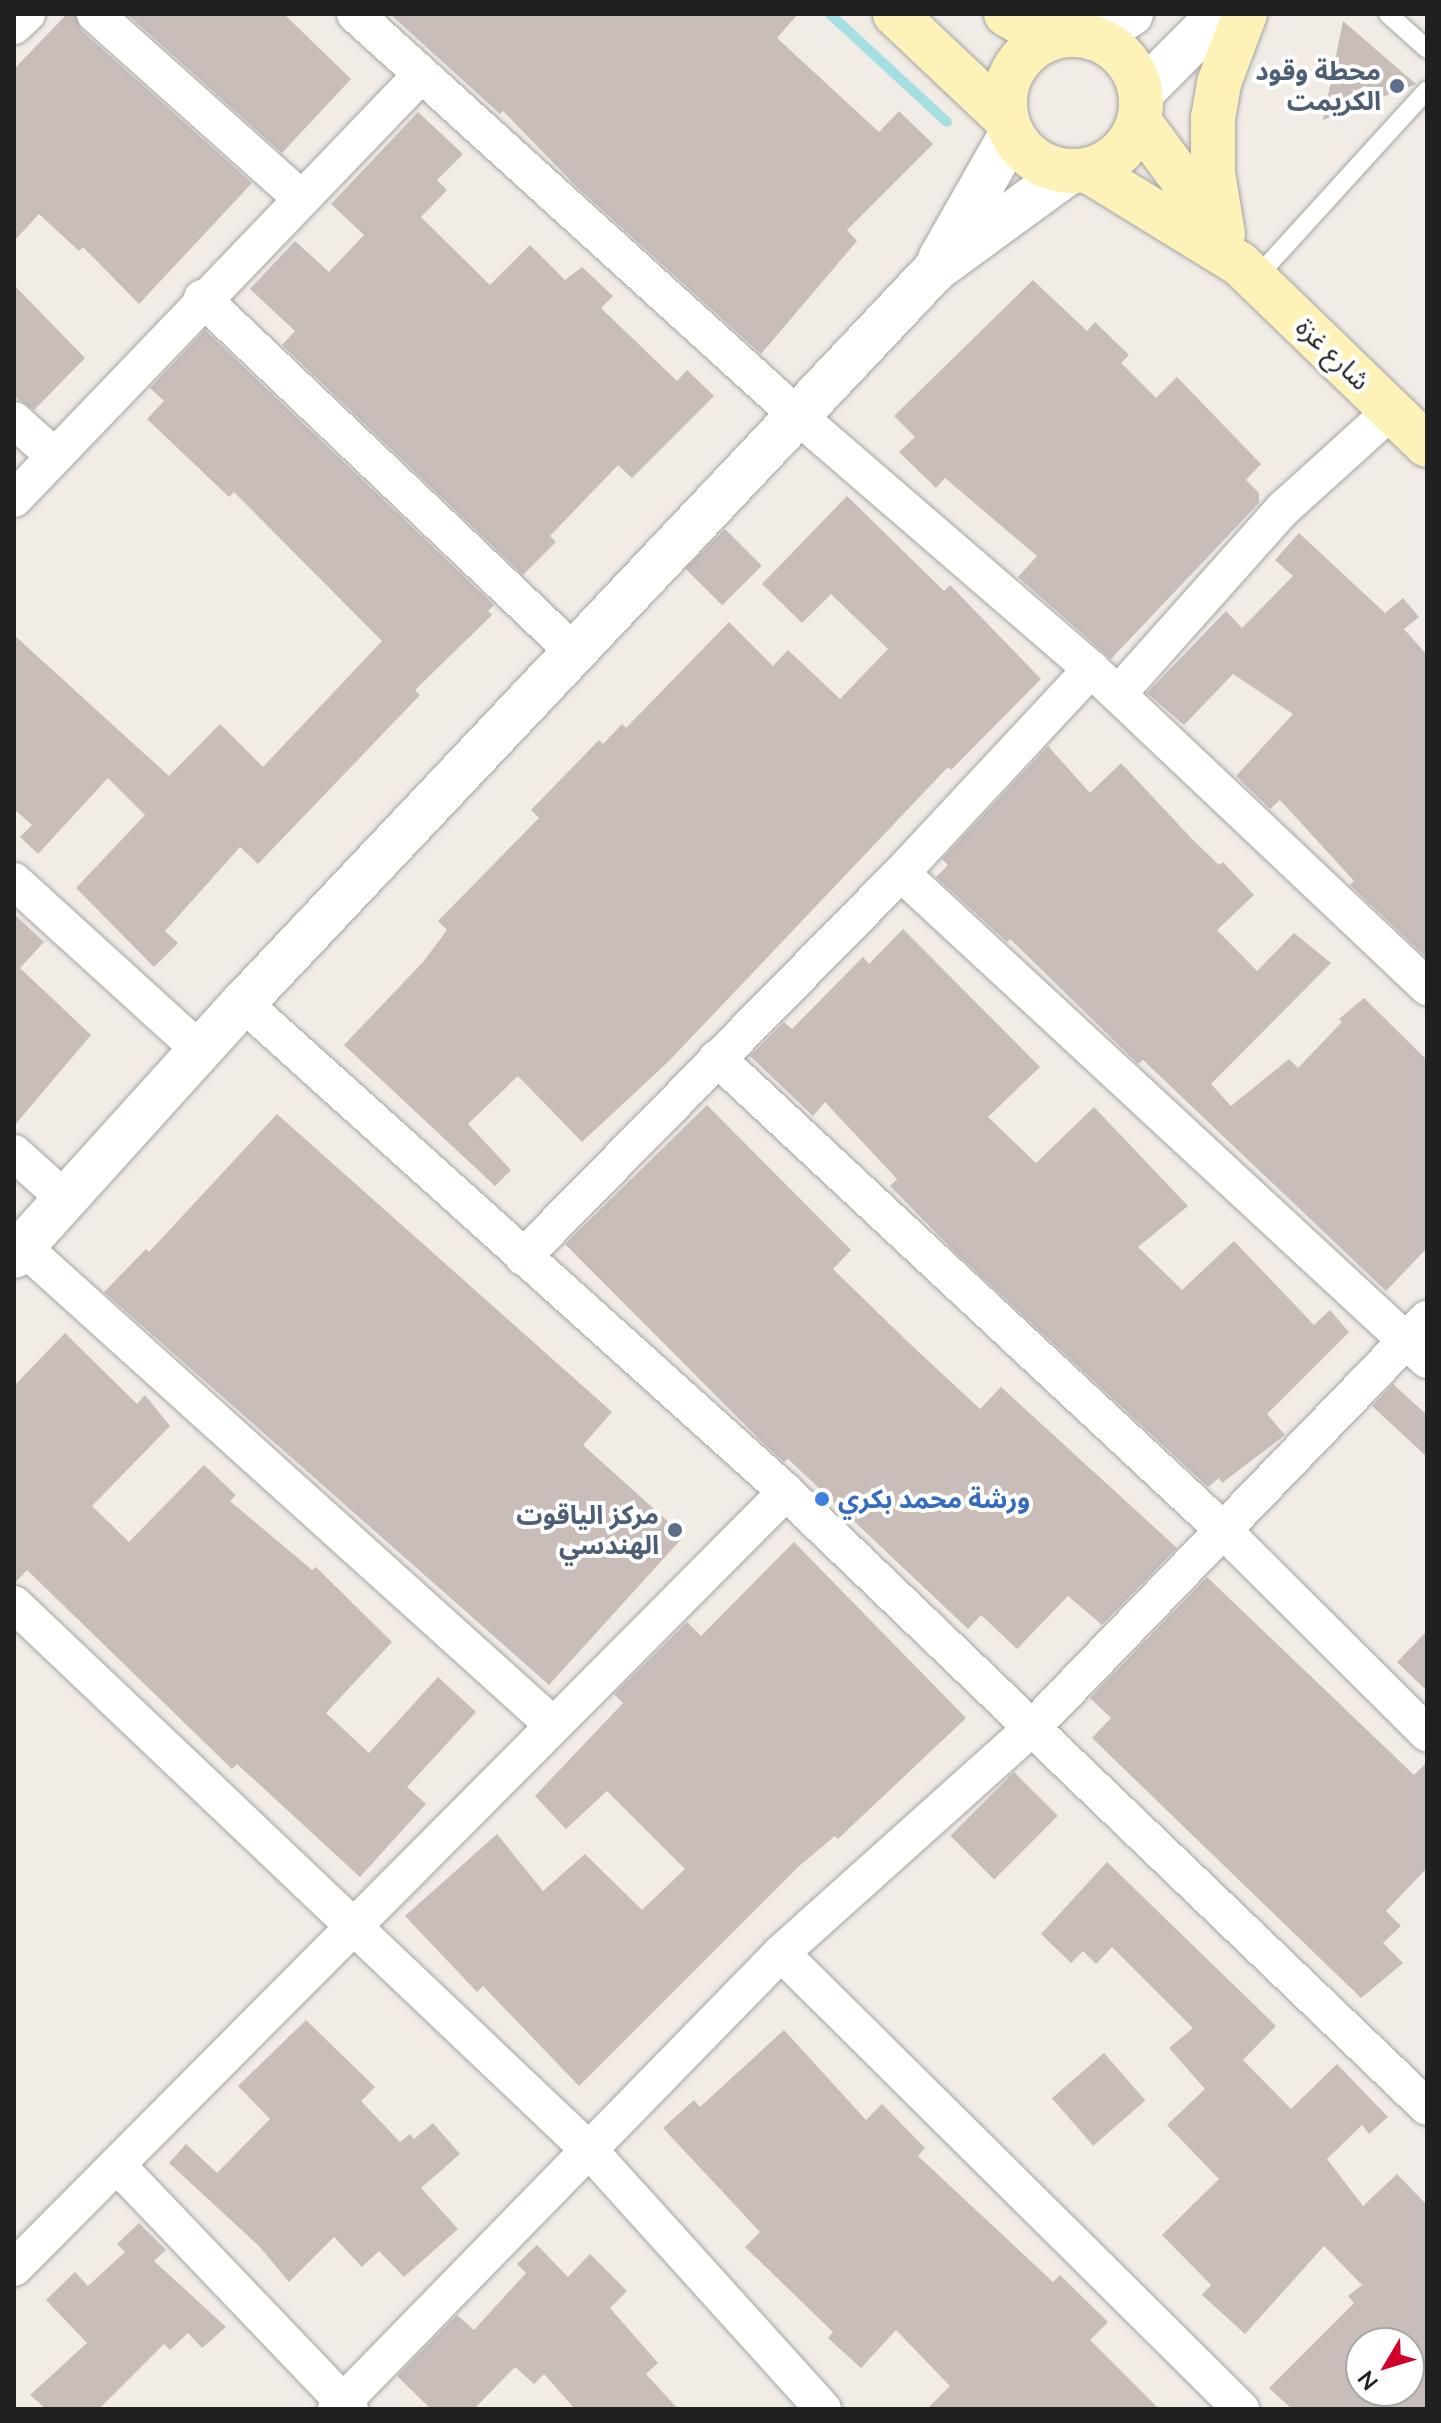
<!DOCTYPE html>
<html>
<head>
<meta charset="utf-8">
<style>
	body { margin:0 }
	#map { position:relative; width:1441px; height:2423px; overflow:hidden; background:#f1ece6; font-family:Lato,"Noto Sans Arabic",sans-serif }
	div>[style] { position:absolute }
	.stream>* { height:10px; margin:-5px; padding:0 5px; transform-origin:5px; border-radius:5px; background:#a5dfe1 }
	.building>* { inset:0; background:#c9bdb9; transform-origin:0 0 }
	.roads { filter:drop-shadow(0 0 2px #a4a4a4) drop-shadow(0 0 2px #a4a4a4) }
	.service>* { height:18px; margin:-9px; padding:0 9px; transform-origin:9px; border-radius:9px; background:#fff }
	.minor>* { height:36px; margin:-18px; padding:0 18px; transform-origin:18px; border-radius:18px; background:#fff }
	.tertiary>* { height:44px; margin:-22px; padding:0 22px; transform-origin:22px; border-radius:22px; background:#fff }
	.secondary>* { height:44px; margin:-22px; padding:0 22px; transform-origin:22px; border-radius:22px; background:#fdf3b9 }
	.secondary>.ring { margin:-22px; padding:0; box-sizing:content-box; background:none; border:44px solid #fdf3b9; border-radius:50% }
	.dots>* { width:22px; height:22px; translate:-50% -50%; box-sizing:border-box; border:4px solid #fff; border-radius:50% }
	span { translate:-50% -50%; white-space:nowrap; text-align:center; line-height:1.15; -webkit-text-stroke:8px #fff; paint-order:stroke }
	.service-label { font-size:26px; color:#4e5e75; font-weight:700 }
	.right { translate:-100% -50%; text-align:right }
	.street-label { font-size:26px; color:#202020 }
	.shop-label { font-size:26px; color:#366cbe; font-weight:700 }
	.left { translate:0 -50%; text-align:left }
	.frame { position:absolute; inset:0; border:16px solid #202020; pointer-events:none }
	.north { position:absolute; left:1345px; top:2327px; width:80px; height:80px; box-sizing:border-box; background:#fff; border:2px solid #a6a6a6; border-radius:50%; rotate:232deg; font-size:22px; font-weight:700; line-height:32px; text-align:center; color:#202020 }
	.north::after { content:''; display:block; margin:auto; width:28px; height:36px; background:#d10028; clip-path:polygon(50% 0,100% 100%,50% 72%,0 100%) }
</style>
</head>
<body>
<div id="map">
	<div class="stream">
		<i style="left:830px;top:14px;width:159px;rotate:42.7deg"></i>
	</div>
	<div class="building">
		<i style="clip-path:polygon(67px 14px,75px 14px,81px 30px,252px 183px,139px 304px,83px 247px,79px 251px,39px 214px,14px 241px,14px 69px)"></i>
		<i style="clip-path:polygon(127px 14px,284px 14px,351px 79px,282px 153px)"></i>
		<i style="clip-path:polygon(390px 14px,798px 14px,777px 38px,879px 132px,899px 111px,933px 144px,847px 230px,857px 241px,761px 354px,578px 188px,503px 111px,500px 114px)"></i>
		<i style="clip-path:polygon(1343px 21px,1416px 84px,1323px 120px)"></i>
		<i style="clip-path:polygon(418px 112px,463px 154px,437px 180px,447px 190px,421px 217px,490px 285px,530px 245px,565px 280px,582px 267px,613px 296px,601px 308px,677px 381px,687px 370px,714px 396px,632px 478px,618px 465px,550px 536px,556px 542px,523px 575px,282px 345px,295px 331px,250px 289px,295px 241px,329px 272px,364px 235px,331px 204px)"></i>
		<i style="clip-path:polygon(1033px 280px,1087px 331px,1095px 322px,1129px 355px,1121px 363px,1156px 398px,1177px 377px,1261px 464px,1246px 480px,1259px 493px,1259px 503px,1111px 659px,1018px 577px,1037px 556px,945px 478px,936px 488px,899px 452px,915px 437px,894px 416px)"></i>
		<i style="clip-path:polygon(14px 285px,85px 358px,34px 410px,14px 396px)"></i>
		<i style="clip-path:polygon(205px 330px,494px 605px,488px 611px,492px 615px,415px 690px,420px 695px,258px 864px,240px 847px,165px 931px,178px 943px,154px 967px,76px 888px,145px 815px,108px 778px,38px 854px,20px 837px,32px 825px,14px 809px,14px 635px,169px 776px,220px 724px,263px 767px,382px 641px,234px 492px,229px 497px,147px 419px,164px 401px,150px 388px)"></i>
		<i style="clip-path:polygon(847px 496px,944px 591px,950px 585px,1041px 679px,951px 770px,948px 767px,669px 1061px,582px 1142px,518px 1076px,468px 1124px,511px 1170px,495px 1186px,344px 1045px,423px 962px,447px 930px,438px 921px,539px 818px,531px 810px,599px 740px,603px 744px,622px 724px,626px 728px,729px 622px,773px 666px,788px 650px,840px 699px,888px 649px,831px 594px,802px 623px,762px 584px)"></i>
		<i style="left:725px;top:529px;width:52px;height:56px;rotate:45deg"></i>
		<i style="clip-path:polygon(1299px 533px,1385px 613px,1403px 598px,1419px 617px,1404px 629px,1427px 655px,1427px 958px,1350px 885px,1354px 881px,1280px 800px,1270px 809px,1236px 776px,1293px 714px,1233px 674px,1184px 725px,1147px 693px,1226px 611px,1242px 628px,1293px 576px,1275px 560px)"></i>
		<i style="clip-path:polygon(1048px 746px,1090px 793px,1121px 763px,1192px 839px,1219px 865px,1223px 862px,1254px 895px,1217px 930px,1257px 971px,1294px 933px,1331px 963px,1211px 1084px,1231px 1106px,1289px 1059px,1298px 1068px,1342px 1022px,1339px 1019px,1364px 998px,1427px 1060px,1427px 1248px,1386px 1291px,1143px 1060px,1138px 1064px,1010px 939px,1007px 942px,936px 877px,948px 865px,942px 859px)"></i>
		<i style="clip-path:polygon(14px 914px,44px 942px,20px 968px,91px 1035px,14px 1126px)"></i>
		<i style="clip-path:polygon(903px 929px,1040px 1067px,988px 1117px,1036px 1163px,1094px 1107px,1188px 1206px,1138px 1247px,1182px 1290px,1234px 1241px,1314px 1325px,1330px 1310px,1349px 1332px,1267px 1414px,1285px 1435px,1222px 1483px,1219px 1478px,1208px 1487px,955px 1252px,890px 1186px,897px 1179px,825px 1102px,813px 1116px,750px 1056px,784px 1022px,792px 1029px,863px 957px,869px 964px)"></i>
		<i style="clip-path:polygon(707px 1105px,851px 1250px,833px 1269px,907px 1341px,980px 1409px,1001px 1387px,1177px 1548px,1102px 1625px,1068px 1596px,1017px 1649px,981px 1615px,968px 1629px,788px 1459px,784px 1462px,764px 1444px,565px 1244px)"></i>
		<i style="clip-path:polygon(277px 1114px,612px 1412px,583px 1445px,684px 1536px,549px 1685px,104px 1292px,146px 1249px,149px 1252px)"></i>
		<i style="clip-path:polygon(65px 1333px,137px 1404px,145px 1395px,170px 1426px,92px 1506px,129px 1542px,204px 1465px,236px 1495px,230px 1501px,312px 1570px,316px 1567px,392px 1642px,326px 1713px,369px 1753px,438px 1677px,476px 1712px,407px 1787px,426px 1804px,360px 1877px,237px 1764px,232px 1769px,27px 1570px,14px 1584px,14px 1386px)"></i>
		<i style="clip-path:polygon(1393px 1384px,1427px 1415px,1427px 1457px,1372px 1406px)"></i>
		<i style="clip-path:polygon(794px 1542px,966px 1718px,838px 1839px,835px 1836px,798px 1867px,579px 2086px,483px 1986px,477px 1992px,405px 1916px,497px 1834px,543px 1891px,585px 1854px,642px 1910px,685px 1869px,607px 1791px,566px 1829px,535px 1796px,623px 1703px,614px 1694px,660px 1649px,687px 1622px,701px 1636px)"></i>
		<i style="clip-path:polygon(1207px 1577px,1414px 1775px,1427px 1762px,1427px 1868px,1386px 1911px,1401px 1926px,1383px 1943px,1403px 1963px,1361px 1998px,1092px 1738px,1111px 1718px,1090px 1698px)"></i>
		<i style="clip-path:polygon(1427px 1631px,1427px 1691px,1397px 1662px)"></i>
		<i style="left:1014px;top:1772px;width:62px;height:90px;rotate:45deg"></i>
		<i style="clip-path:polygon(evenodd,1107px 1862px,1276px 2026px,1243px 2060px,1291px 2109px,1337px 2064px,1388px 2117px,1369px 2134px,1362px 2125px,1327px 2159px,1363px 2206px,1397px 2174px,1427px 2205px,1427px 2409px,1292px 2409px,1269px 2388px,1354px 2303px,1348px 2296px,1362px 2285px,1324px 2246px,1245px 2334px,1202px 2295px,1211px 2285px,1162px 2235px,1219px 2179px,1167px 2125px,1205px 2089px,1169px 2048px,1193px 2028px,1112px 1947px,1096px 1964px,1083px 1951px,1071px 1963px,1041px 1934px,1107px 1862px,1361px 2343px,1409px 2343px,1409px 2391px,1361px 2391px,1361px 2343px)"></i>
		<i style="clip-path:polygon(306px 2020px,375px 2087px,361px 2101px,400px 2142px,410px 2134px,414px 2139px,433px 2123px,460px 2154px,421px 2188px,458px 2229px,404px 2277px,379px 2251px,362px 2267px,334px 2237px,289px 2282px,259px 2246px,169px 2163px,186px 2144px,217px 2173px,270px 2119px,238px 2086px)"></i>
		<i style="clip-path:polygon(784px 2030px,866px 2120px,882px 2104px,925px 2148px,918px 2156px,1053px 2282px,1060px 2275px,1108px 2322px,1090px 2340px,1159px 2409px,927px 2409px,950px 2386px,896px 2330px,861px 2368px,828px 2338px,833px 2332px,745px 2247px,760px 2232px,663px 2128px,694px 2100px,700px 2107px)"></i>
		<i style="left:1104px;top:2053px;width:63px;height:69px;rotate:49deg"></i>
		<i style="clip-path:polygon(139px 2223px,166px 2250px,154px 2261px,226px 2327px,202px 2348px,188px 2333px,170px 2350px,164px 2344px,99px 2409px,46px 2409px,30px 2395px,87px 2343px,46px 2300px,75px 2272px,88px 2286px,125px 2252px,117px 2244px)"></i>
		<i style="clip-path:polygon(537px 2245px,568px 2277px,590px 2254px,627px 2291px,610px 2308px,658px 2363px,646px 2374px,678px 2409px,575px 2409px,544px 2374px,534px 2384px,515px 2367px,474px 2409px,431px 2409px,397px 2376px,457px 2315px,474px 2330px,526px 2273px,517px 2264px)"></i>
	</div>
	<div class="roads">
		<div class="service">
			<i style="left:1388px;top:14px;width:52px;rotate:41.9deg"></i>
			<i style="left:1256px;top:278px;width:254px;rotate:-47.7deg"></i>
		</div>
		<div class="minor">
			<i style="left:95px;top:14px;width:276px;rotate:41.8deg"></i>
			<i style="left:355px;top:14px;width:600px;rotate:42.23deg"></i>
			<i style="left:799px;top:417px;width:386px;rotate:40.8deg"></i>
			<i style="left:1091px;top:669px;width:463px;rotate:43.4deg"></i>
			<i style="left:14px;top:26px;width:18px;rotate:-43deg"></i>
			<i style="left:202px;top:298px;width:515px;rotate:43.58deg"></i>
			<i style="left:14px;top:420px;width:52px;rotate:41.9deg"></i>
			<i style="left:14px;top:499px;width:588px;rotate:-46.17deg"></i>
			<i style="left:1118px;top:694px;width:248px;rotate:-48.3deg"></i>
			<i style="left:1283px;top:509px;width:146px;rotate:-42.2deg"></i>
			<i style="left:901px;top:873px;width:717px;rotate:42.8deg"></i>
			<i style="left:14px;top:881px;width:251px;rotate:42.3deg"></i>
			<i style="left:243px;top:1003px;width:731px;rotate:42deg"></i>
			<i style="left:786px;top:1492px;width:888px;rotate:43.81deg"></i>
			<i style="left:717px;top:1058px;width:692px;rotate:43.01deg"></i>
			<i style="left:1223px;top:1530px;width:288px;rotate:44.9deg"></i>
			<i style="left:14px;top:1153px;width:67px;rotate:42deg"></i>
			<i style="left:22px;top:1246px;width:714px;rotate:42.05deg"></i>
			<i style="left:523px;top:1257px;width:539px;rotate:-45.45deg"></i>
			<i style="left:901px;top:873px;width:279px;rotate:-47deg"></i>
			<i style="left:14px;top:1604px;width:796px;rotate:43.52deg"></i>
			<i style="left:591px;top:2152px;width:346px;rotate:47.9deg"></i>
			<i style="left:781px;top:1953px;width:648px;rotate:44.75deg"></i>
			<i style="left:117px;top:2165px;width:337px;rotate:46.3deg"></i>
			<i style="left:14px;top:2268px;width:1095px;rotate:-45.15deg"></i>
			<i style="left:336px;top:2409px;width:637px;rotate:-45.7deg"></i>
			<i style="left:781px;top:1953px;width:337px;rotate:-41.9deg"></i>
			<i style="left:1032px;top:1728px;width:569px;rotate:-46deg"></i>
		</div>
		<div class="tertiary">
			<i style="left:1093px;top:38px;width:45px;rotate:-32.3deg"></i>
			<i style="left:1141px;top:93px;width:112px;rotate:-45deg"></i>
			<i style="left:940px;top:259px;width:145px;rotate:-60.3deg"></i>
			<i style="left:14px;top:1256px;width:341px;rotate:-47.9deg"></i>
			<i style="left:243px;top:1003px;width:1009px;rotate:-46.65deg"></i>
			<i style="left:936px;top:269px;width:165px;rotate:-36.1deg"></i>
		</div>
		<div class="secondary">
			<i style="left:895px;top:14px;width:154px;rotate:43.4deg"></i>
			<i style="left:1006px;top:14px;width:50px;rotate:30.2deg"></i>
			<i class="ring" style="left:1005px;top:35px;width:92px;height:92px"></i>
			<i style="left:1139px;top:121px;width:133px;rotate:53.6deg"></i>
			<i style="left:1087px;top:170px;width:180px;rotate:31.6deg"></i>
			<i style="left:1240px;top:264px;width:260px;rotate:44.1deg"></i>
			<i style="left:1223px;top:234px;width:62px;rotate:-99.3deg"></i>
			<i style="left:1213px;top:173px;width:55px;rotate:-90deg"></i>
			<i style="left:1213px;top:118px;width:36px;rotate:-80deg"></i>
			<i style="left:1219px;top:83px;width:74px;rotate:-69.4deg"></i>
		</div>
	</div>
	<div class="dots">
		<i style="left:1397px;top:86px;background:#5c6f8a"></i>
		<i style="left:822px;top:1499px;background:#3f7fe0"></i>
		<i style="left:675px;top:1530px;background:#5c6f8a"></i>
	</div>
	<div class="service-label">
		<span class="right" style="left:1381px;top:86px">محطة وقود<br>الكريمت</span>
		<span class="right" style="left:659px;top:1530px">مركز الياقوت<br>الهندسي</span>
	</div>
	<div class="street-label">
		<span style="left:1333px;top:354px;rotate:44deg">شارع غزة</span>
	</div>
	<div class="shop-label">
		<span class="left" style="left:838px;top:1499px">ورشة محمد بكري</span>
	</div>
	<div class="frame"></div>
	<div class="north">N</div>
</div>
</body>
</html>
